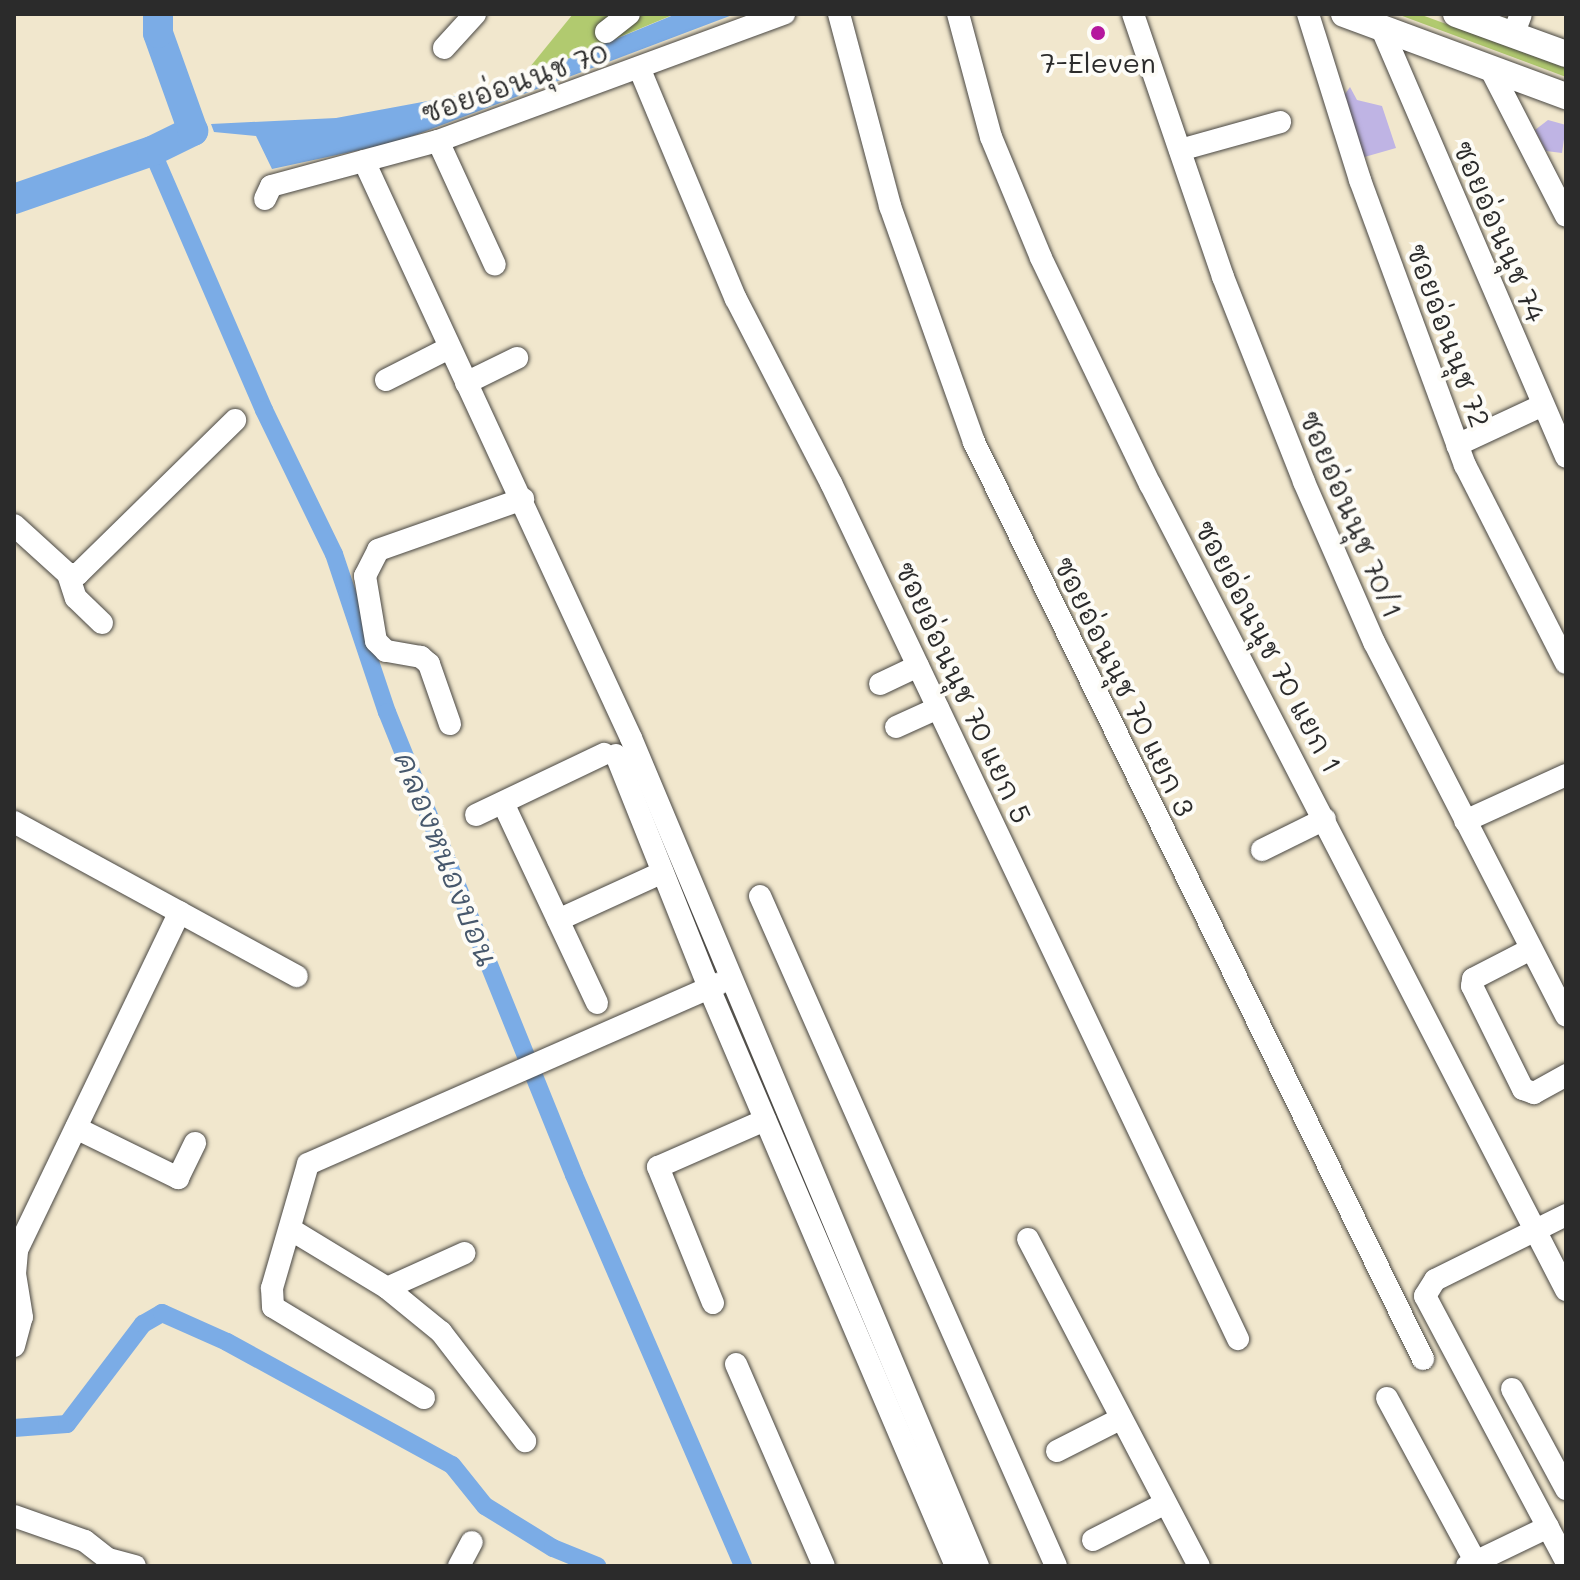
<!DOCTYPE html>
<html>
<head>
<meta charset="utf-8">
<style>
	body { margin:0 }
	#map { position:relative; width:1580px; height:1580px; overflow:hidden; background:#f1e7cd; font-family:Mali,"Playpen Sans Thai",sans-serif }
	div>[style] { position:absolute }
	.green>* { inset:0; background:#b1ca6f }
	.water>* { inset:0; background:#7bace6 }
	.canal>* { height:18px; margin:-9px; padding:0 9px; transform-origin:9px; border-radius:9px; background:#7bace6 }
	.river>* { height:30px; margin:-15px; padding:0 15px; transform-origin:15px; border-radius:15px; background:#7bace6 }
	.building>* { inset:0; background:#bfb4e4 }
	.roads { filter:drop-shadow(0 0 2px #494743) drop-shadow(0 0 2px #494743) }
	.minor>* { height:22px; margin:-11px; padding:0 11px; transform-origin:11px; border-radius:11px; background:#fff }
	.major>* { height:26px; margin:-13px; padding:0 13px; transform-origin:13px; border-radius:13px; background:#fff }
	.dots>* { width:22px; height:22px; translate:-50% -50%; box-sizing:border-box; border:4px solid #fdfcf7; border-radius:50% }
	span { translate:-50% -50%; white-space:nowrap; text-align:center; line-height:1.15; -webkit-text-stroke:8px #fdfcf7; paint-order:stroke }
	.poi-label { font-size:28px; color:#2b2b2b }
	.street-label { font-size:28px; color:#2b2b2b }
	.water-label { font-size:30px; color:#47586c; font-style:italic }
	.frame { position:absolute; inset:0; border:16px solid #2b2b2b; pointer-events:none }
</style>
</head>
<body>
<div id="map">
	<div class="green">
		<i style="clip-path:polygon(573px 14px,675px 14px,521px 78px)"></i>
		<i style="clip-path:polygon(1397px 14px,1419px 14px,1566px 68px,1566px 77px)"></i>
	</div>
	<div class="water">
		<i style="clip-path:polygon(676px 14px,735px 14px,397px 142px,272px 169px,256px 136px,214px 132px,211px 124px,336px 118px,498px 88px)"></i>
	</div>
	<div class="canal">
		<i style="left:152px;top:151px;width:282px;rotate:66.6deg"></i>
		<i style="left:264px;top:410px;width:160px;rotate:64.1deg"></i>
		<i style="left:334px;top:554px;width:167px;rotate:71.5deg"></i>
		<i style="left:387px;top:712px;width:499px;rotate:68deg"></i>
		<i style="left:574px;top:1175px;width:426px;rotate:66.6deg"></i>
		<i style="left:14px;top:1428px;width:53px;rotate:-4.3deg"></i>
		<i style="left:67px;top:1424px;width:126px;rotate:-52.8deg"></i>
		<i style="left:143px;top:1324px;width:22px;rotate:-30deg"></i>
		<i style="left:162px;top:1313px;width:71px;rotate:24deg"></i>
		<i style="left:227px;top:1342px;width:256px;rotate:28.7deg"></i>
		<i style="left:452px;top:1465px;width:53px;rotate:51.2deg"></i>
		<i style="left:485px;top:1506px;width:80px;rotate:31.7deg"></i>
		<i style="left:553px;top:1548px;width:48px;rotate:22.2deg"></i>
	</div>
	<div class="river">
		<i style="left:14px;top:199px;width:146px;rotate:-19.2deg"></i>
		<i style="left:152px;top:151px;width:46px;rotate:-26deg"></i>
		<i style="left:193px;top:131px;width:104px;rotate:-109.7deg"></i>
		<i style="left:158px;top:33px;width:19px;rotate:-90deg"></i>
	</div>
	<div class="building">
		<i style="clip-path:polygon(1350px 87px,1357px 100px,1382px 106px,1396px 148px,1361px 158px,1339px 89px,1345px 94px)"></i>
		<i style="clip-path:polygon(1548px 120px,1566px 125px,1562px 153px,1546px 151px,1535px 130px)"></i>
	</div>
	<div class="roads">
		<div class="minor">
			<i style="left:839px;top:14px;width:199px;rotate:75.1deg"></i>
			<i style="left:890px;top:206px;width:251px;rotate:70.4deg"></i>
			<i style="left:974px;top:442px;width:1021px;rotate:63.91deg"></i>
			<i style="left:958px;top:14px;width:127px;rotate:75deg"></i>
			<i style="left:991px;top:137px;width:131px;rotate:67.5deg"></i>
			<i style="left:1041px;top:258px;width:251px;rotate:64.3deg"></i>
			<i style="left:1150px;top:484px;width:907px;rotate:62.7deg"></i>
			<i style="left:1133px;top:14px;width:278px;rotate:71.1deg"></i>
			<i style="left:1223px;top:277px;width:220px;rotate:68.4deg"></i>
			<i style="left:1304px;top:482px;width:175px;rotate:66.4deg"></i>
			<i style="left:1374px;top:642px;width:420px;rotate:62.8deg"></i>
			<i style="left:1308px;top:14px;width:174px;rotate:72.6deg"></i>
			<i style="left:1360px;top:180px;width:304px;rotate:69.8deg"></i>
			<i style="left:1465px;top:465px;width:222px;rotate:63deg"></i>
			<i style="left:1381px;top:27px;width:468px;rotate:66.7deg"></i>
			<i style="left:606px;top:32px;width:29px;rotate:-38deg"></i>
			<i style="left:1513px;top:35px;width:22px;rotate:-69deg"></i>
			<i style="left:444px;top:48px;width:46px;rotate:-47.6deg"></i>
			<i style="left:1490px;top:68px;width:166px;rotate:62.8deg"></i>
			<i style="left:640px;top:70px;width:248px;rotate:67.3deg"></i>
			<i style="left:736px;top:299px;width:207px;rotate:62.7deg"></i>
			<i style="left:831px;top:483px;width:948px;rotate:64.57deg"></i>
			<i style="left:438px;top:141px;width:136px;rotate:65.3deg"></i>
			<i style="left:1180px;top:150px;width:104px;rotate:-15.6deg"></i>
			<i style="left:364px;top:161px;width:636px;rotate:65.17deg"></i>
			<i style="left:631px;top:738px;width:898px;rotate:67.26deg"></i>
			<i style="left:265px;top:199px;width:14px;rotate:-65deg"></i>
			<i style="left:271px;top:186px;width:173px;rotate:-15.1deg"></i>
			<i style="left:438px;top:141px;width:369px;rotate:-20.2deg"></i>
			<i style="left:386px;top:380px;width:71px;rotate:-26.9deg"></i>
			<i style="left:466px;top:383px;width:57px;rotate:-26.1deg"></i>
			<i style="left:1457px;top:445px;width:93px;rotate:-24.9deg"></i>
			<i style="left:14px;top:525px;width:73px;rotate:42.2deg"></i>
			<i style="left:68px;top:574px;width:10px"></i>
			<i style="left:78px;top:574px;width:220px;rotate:-44.4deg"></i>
			<i style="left:68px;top:574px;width:25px;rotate:72deg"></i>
			<i style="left:76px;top:598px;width:36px;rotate:44deg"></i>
			<i style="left:880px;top:684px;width:42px;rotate:-25.3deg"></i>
			<i style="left:450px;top:724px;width:64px;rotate:-109.3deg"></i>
			<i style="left:429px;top:664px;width:11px;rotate:-139deg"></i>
			<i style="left:421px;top:657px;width:36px;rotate:-170deg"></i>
			<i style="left:386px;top:651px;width:14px;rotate:-135deg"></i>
			<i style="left:376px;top:641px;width:66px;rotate:-99.6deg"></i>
			<i style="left:365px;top:576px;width:29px;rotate:-63deg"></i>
			<i style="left:378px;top:550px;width:154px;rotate:-19.4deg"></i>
			<i style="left:896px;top:727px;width:46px;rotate:-24.3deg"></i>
			<i style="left:616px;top:755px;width:251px;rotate:68.2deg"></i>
			<i style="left:709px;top:988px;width:629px;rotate:66.86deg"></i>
			<i style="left:503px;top:803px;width:221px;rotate:64.8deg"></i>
			<i style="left:476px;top:815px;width:142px;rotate:-25.5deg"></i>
			<i style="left:1465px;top:821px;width:111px;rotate:-24.5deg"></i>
			<i style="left:14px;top:822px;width:322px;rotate:28.6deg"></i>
			<i style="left:1262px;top:850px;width:70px;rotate:-26.2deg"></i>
			<i style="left:760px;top:896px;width:732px;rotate:66.16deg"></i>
			<i style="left:558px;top:920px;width:115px;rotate:-24.6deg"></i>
			<i style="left:1531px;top:949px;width:65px;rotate:152.7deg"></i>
			<i style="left:1473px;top:979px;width:7px;rotate:98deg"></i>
			<i style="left:1472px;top:986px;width:115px;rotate:63.7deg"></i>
			<i style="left:1523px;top:1089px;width:12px;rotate:20deg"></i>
			<i style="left:1534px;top:1093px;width:37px;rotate:-29deg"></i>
			<i style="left:76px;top:1128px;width:114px;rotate:26.1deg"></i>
			<i style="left:178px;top:1178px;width:39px;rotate:-64deg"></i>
			<i style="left:1566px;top:1215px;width:146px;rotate:153.6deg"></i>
			<i style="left:1435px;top:1280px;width:19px;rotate:122deg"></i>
			<i style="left:1425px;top:1296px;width:300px;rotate:62deg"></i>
			<i style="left:290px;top:1229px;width:114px;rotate:31.3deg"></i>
			<i style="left:387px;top:1288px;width:85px;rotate:-24.2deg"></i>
			<i style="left:1028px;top:1239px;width:369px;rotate:62.4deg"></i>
			<i style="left:387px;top:1288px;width:70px;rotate:39.2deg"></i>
			<i style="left:441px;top:1332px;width:138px;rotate:52.4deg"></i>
			<i style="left:713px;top:1303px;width:147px;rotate:-112deg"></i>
			<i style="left:658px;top:1167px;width:117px;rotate:-23.7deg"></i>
			<i style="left:14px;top:1346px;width:30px;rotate:-75deg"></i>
			<i style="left:22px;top:1317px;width:44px;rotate:-99.2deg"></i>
			<i style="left:15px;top:1274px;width:24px;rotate:-85deg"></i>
			<i style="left:17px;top:1250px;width:375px;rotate:-64.3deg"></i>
			<i style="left:736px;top:1364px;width:220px;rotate:66.5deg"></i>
			<i style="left:1512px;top:1389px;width:114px;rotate:61.6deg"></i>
			<i style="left:424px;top:1398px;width:176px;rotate:-148.9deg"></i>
			<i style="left:273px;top:1307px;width:19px;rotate:-93deg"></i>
			<i style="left:272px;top:1288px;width:129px;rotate:-73.8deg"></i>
			<i style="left:308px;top:1164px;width:449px;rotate:-23.7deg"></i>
			<i style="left:1387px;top:1398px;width:191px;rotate:61.6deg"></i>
			<i style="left:1057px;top:1451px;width:68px;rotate:-26.9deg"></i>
			<i style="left:14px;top:1516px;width:75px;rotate:19.4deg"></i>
			<i style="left:85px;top:1541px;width:29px;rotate:38deg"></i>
			<i style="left:108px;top:1559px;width:28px;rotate:15deg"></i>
			<i style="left:1093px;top:1540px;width:80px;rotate:-26.9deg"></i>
			<i style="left:459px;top:1566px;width:27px;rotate:-62deg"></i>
			<i style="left:1467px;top:1566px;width:90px;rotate:-25.7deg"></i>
		</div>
		<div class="major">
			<i style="left:1344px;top:14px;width:237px;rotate:20.3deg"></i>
			<i style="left:1456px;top:14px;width:117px;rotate:20deg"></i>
		</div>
	</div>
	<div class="dots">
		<i style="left:1098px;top:33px;background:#b5179e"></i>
	</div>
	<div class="poi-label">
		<span style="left:1098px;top:62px">7-Eleven</span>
	</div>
	<div class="street-label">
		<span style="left:514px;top:82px;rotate:-19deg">ซอยอ่อนนุช 70</span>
		<span style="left:1500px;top:231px;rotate:67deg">ซอยอ่อนนุช 74</span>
		<span style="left:1449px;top:335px;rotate:70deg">ซอยอ่อนนุช 72</span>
		<span style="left:1352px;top:514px;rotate:67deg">ซอยอ่อนนุช 70/1</span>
		<span style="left:1269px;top:646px;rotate:62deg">ซอยอ่อนนุช 70 แยก 1</span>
		<span style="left:1125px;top:686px;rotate:64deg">ซอยอ่อนนุช 70 แยก 3</span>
		<span style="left:964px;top:692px;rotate:65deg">ซอยอ่อนนุช 70 แยก 5</span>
	</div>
	<div class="water-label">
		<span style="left:447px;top:859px;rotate:68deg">คลองหนองบอน</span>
	</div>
	<div class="frame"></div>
</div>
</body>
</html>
